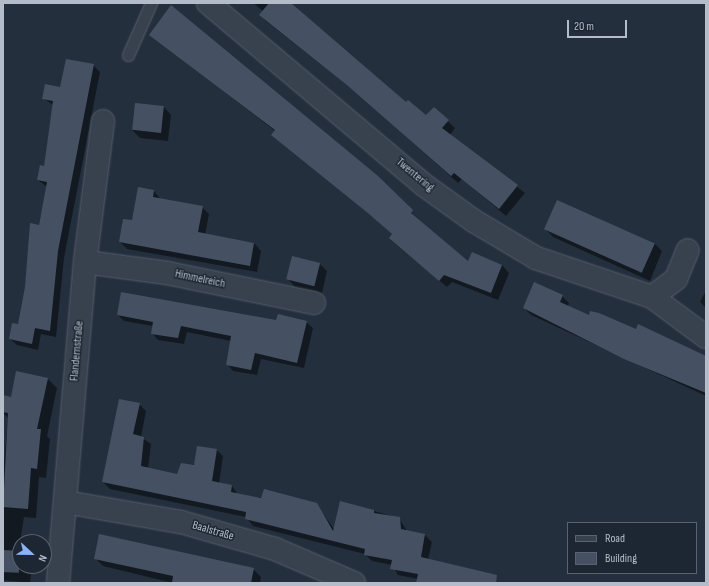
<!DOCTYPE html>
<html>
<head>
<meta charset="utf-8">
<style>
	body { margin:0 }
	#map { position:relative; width:709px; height:586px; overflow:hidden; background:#242f3e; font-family:"Sofia Sans Condensed",sans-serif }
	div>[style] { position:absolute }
	.shadow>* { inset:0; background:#0007 }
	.building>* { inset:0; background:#455162; transform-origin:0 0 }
	.roads { filter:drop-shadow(0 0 1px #565f6c) drop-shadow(0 0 1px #565f6c) }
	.service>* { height:11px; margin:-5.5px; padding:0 5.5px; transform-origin:5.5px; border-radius:5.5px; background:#38414e }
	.minor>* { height:22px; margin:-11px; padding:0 11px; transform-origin:11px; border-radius:11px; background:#38414e }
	span { translate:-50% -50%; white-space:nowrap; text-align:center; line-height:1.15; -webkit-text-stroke:3px #1d2633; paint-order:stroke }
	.street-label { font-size:12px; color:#b4bcc9 }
	.frame { position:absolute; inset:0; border:4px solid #b4bcc9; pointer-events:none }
	.legend { position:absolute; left:567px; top:522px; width:130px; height:52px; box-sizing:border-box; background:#1d2633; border:1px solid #59626f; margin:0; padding:5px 7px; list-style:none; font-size:12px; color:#b4bcc9 }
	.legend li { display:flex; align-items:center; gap:8px; height:20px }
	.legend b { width:20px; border:1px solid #59626f }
	.north { position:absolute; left:12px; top:534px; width:40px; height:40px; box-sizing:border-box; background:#1d2633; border:1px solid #59626f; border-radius:50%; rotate:112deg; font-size:11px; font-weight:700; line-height:16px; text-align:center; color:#b4bcc9 }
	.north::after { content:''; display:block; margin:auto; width:14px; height:18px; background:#8ab4f8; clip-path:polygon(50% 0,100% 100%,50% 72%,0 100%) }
	.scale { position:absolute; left:567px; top:20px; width:60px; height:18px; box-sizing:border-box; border:2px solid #b4bcc9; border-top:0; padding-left:5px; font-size:12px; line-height:14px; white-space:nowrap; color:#b4bcc9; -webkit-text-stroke:3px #1d2633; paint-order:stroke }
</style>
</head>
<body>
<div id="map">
	<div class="shadow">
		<i style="clip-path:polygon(253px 3px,288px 3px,406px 104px,426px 117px,434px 108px,455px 128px,450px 135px,525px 193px,506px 216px,462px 179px,458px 183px,357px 93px,267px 22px,260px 15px,263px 11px)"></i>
		<i style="clip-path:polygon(151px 35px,378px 177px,418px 220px,469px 263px,502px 265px,509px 273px,498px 300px,452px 282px,447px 287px,397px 245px,390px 238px,393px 235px,378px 221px,280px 142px,272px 135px,275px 131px)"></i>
		<i style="clip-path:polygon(93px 65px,100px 72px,64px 258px,56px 337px,41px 334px,38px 350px,17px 345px,10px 339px,18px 325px,47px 187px,38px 180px,44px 167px,53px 105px,43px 98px)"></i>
		<i style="clip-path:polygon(164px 107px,171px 115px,168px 141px,140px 138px,132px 130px)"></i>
		<i style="clip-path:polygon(139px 188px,154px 191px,161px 200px,202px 207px,209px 214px,205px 235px,254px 243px,261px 251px,257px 272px,127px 249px,120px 242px,133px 221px)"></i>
		<i style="clip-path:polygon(546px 230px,655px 244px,662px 251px,650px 281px,553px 237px)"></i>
		<i style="clip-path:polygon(320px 264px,327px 271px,322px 293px,295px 287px,288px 279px)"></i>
		<i style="clip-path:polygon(706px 290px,706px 308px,700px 302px)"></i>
		<i style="clip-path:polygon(562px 296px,569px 303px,568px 306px,589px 316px,706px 357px,706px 396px,531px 315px,524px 308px)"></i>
		<i style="clip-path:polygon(118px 315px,306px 322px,313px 328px,304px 368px,261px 359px,257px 375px,233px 371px,227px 364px,231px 341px,187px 332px,184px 344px,158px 340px,152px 333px,153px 326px,124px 321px)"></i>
		<i style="clip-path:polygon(48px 379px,57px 388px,47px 436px,50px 439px,46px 478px,39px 477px,36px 518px,24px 517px,20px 542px,20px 566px,32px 566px,30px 583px,3px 580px,3px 474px,8px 418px,3px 413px,3px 405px)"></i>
		<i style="clip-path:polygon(139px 404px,146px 411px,141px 437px,151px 444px,148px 469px,178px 475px,216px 449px,223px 456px,219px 484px,232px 486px,238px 495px,316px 504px,334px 529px,374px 511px,399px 518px,407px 531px,425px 535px,432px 542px,428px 560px,483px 583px,417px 583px,418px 579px,398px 575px,392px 565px,372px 561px,365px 554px,253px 526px,246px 517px,110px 489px,103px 482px)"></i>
		<i style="clip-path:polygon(95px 558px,253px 569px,261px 577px,260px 583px,173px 583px,103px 566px)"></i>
	</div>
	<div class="building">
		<i style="clip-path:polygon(269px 3px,291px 3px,406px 102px,408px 100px,426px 115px,434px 107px,449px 120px,442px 128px,518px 185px,499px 209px,454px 173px,451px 176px,348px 86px,259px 15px)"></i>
		<i style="clip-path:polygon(171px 5px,378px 176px,413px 210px,411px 213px,468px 261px,472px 252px,502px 265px,491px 293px,444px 275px,439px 281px,389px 238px,392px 234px,369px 214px,271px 135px,275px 130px,149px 35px)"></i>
		<i style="clip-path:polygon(66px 59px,94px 64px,58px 251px,50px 331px,35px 328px,32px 344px,9px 339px,12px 323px,18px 324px,25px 287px,30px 223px,39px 225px,47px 182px,37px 180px,40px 165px,44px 166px,53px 101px,42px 99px,45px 84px,60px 87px)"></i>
		<i style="left:135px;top:103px;width:29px;height:27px;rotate:6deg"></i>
		<i style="clip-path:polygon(138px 187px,154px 190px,153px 197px,203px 206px,198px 232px,254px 243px,250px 266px,119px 242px,123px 219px,132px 220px)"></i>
		<i style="left:557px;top:200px;width:107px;height:32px;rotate:24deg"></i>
		<i style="left:292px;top:256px;width:29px;height:24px;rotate:14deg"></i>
		<i style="clip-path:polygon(534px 282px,563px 295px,560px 302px,589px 315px,590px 311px,599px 313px,636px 329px,638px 324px,706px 356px,706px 393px,624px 359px,523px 308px)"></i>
		<i style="clip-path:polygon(121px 292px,276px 320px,278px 314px,307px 321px,297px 363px,255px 353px,251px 370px,226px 365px,231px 336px,181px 326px,178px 338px,151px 334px,153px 322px,117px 315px)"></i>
		<i style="clip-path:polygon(16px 371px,48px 378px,37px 429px,41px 429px,37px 469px,31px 468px,28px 509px,3px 507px,8px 413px,3px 412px,3px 395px,11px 397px)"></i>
		<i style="clip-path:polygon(119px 399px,140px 403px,133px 434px,144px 437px,141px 466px,177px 474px,181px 463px,194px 465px,197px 446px,217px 449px,212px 481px,232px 485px,231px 492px,261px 498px,264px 489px,317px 503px,333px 531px,340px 501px,374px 510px,374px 513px,400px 517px,401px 529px,425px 534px,421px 557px,497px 575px,496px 583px,416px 583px,418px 574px,390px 569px,392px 560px,364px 555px,365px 549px,245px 519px,246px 512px,102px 482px)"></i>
		<i style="clip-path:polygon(99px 534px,254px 568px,251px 583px,172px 583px,173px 576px,94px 559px)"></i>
		<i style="left:3px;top:550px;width:17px;height:22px;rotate:3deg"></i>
	</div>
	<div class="roads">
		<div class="service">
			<i style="left:128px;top:55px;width:57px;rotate:-66.1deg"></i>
		</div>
		<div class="minor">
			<i style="left:208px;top:3px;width:282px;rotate:40.1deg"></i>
			<i style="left:424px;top:185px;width:62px;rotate:35.8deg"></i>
			<i style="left:474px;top:221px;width:72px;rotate:30.8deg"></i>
			<i style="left:536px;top:258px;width:122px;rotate:18.6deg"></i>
			<i style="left:652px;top:297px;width:67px;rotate:36.5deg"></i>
			<i style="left:85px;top:262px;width:83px;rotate:7.6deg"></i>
			<i style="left:167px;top:273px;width:150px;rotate:11.5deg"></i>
			<i style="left:652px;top:297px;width:30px;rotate:-37deg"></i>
			<i style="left:676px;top:279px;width:31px;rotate:-68deg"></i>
			<i style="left:65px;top:502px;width:118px;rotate:9.8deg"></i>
			<i style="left:181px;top:522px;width:98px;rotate:16deg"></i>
			<i style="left:275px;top:549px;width:86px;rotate:23.3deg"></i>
			<i style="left:58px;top:583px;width:322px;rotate:-85.2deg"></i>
			<i style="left:85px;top:262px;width:142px;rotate:-82.7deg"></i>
		</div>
	</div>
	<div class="street-label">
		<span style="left:415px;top:175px;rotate:40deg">Twentering</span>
		<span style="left:200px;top:279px;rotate:12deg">Himmelreich</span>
		<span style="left:77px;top:351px;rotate:-85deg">Flandernstraße</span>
		<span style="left:213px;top:531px;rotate:16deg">Baalstraße</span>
	</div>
	<div class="frame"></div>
	<ul class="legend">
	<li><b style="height:5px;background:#38414e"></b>Road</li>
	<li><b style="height:11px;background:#455162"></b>Building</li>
	</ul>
	<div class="north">N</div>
	<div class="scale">20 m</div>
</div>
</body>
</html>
